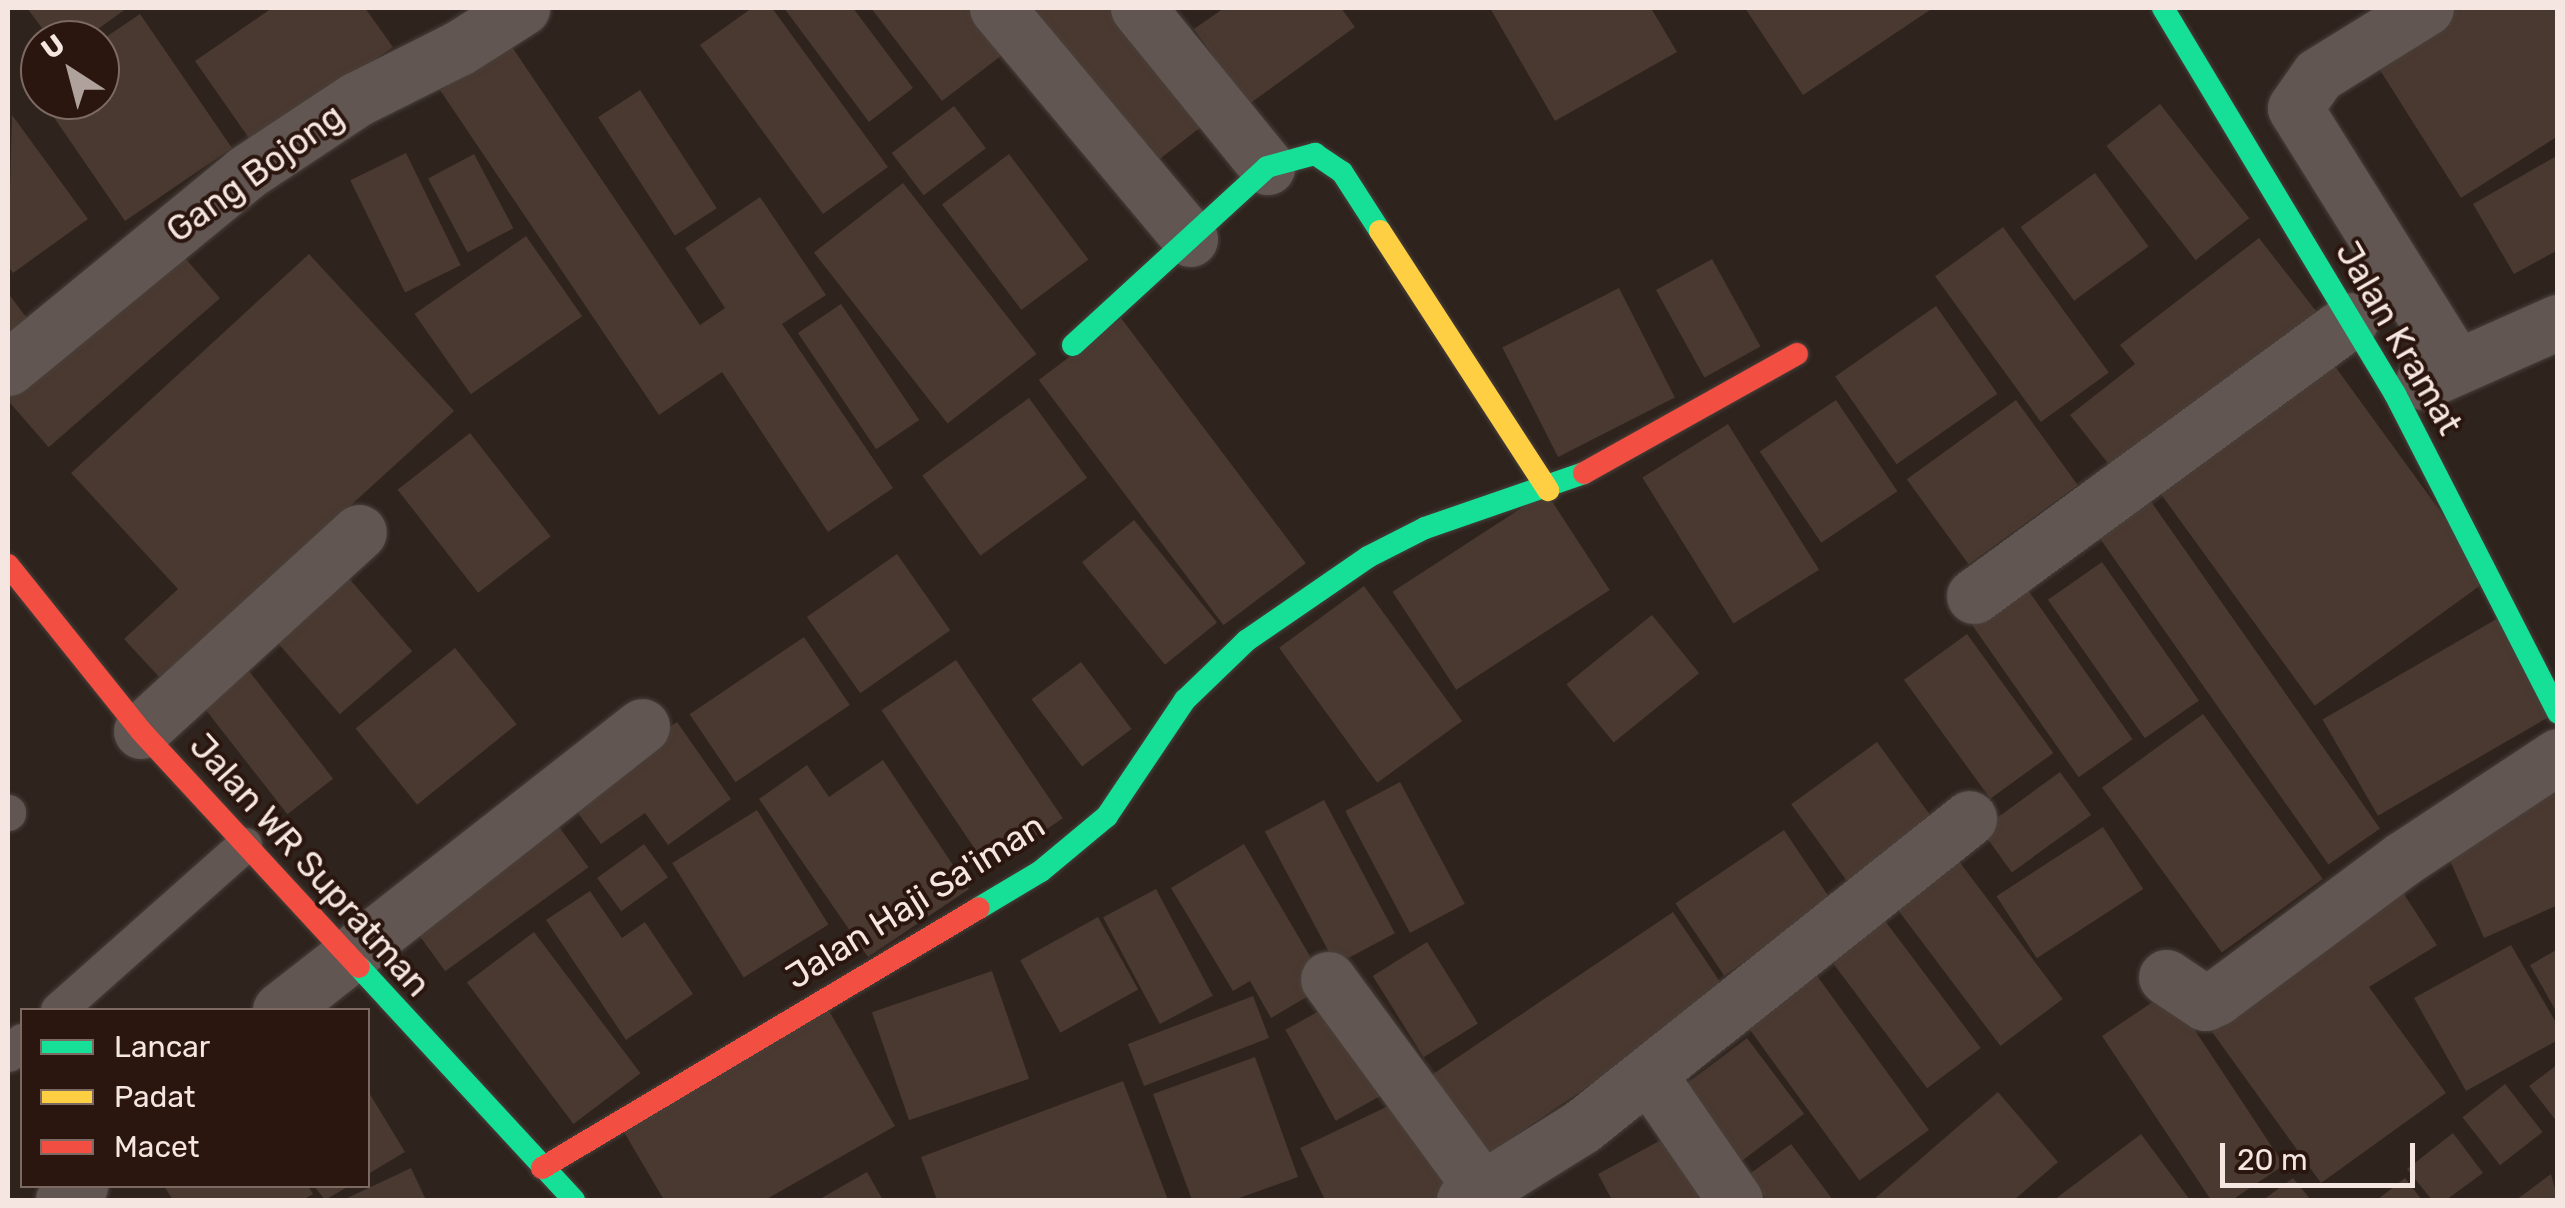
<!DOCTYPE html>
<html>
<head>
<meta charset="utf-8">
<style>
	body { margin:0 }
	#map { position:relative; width:2565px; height:1208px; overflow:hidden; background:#2e231d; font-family:Rubik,sans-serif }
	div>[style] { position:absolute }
	.building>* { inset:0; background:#4a3930; transform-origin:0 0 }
	.roads { filter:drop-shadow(0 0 2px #483f3a) drop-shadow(0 0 2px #483f3a) }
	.lane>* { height:35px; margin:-17.5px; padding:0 17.5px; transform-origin:17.5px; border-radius:17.5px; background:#625653 }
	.street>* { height:55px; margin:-27.5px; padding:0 27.5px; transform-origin:27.5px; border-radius:27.5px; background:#625653 }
	.fast>* { height:22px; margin:-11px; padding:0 11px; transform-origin:11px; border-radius:11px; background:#16e098 }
	.slow>* { height:22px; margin:-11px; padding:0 11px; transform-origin:11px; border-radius:11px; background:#ffcf43 }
	.jam>* { height:22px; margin:-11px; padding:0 11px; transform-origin:11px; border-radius:11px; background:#f24e42 }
	span { translate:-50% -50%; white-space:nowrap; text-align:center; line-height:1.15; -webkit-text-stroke:8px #2a160e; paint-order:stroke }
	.street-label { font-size:35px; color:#f5e6e1 }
	.frame { position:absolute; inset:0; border:10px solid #f5e6e1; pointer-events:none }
	.legend { position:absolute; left:20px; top:1008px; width:350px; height:180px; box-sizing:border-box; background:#2a160e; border:2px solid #7b6962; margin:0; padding:12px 18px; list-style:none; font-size:30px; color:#f5e6e1 }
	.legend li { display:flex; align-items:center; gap:20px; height:50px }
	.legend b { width:50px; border:2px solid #7b6962 }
	.north { position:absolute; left:20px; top:20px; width:100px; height:100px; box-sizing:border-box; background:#2a160e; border:2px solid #7b6962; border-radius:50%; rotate:324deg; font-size:28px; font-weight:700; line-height:40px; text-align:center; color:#f5e6e1 }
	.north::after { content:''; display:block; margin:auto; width:35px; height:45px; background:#afa29c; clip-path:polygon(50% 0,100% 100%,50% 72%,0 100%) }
	.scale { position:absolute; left:2220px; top:1143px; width:195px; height:45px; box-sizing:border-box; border:5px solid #f5e6e1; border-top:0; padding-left:12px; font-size:30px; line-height:35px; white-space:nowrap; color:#f5e6e1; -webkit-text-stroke:8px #2a160e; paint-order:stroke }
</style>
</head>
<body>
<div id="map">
	<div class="building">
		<i style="clip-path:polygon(27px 8px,127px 8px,83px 40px,51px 40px)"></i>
		<i style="clip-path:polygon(272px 8px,365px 8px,393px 47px,253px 144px,195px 61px)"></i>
		<i style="clip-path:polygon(752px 8px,772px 8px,888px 167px,823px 214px,700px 45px)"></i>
		<i style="clip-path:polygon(784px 8px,853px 8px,913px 88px,869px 122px)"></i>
		<i style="clip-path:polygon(871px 8px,978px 8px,1010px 49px,942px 101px)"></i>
		<i style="clip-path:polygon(1016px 8px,1123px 8px,1210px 120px,1143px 172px)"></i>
		<i style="clip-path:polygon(1224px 8px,1341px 8px,1355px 27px,1248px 105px,1194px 29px)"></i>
		<i style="clip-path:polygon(1490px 8px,1651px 8px,1677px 52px,1555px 121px)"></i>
		<i style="clip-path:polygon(1745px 8px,1933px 8px,1803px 95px)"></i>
		<i style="clip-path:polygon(2448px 8px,2558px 8px,2558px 136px,2461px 198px,2371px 56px)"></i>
		<i style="clip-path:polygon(140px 14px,232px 148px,125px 221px,42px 100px,100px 100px,100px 41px)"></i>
		<i style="clip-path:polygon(510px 44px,700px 325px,725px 308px,685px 248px,760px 197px,826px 295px,782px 324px,893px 488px,828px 532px,722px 372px,659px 415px,440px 90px)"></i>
		<i style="left:640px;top:90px;width:141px;height:50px;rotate:57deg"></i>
		<i style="left:2160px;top:104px;width:145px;height:68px;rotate:52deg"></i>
		<i style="left:954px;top:106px;width:53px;height:78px;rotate:53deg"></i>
		<i style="clip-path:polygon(12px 115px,88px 219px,13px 273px,8px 266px)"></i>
		<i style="left:406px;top:153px;width:125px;height:62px;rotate:64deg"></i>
		<i style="left:474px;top:154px;width:84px;height:52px;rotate:62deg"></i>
		<i style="left:1009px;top:154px;width:132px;height:84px;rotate:53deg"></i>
		<i style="clip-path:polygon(2558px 155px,2558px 250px,2514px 274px,2473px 204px)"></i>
		<i style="left:2095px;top:173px;width:91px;height:92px;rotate:54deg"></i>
		<i style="left:903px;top:183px;width:217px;height:113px;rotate:52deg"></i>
		<i style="left:2003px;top:227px;width:180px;height:84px;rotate:54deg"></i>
		<i style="left:526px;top:236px;width:98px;height:136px;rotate:55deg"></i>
		<i style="clip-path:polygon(2259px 238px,2323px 320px,2118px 476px,2070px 415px,2135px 364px,2120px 345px)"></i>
		<i style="left:178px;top:250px;width:64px;height:227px;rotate:49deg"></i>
		<i style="clip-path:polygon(309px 254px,454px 411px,161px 679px,124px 639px,178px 589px,71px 473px)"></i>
		<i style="left:1712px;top:259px;width:100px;height:64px;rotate:61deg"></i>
		<i style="left:1619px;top:288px;width:123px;height:131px;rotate:63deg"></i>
		<i style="clip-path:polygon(8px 293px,38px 333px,8px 356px)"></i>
		<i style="left:841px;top:304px;width:140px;height:52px;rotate:56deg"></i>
		<i style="left:1936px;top:306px;width:107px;height:123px;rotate:55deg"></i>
		<i style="left:1121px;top:318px;width:307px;height:103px;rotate:53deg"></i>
		<i style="left:2329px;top:358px;width:273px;height:216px;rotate:54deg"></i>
		<i style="left:1029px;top:398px;width:99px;height:132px;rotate:54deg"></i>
		<i style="left:1836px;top:400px;width:110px;height:92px;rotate:56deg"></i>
		<i style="left:2016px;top:400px;width:105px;height:135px;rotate:54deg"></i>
		<i style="left:1728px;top:424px;width:172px;height:101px;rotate:58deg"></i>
		<i style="left:470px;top:433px;width:131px;height:92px;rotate:52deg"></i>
		<i style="left:1546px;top:492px;width:117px;height:183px;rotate:57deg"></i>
		<i style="left:2150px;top:500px;width:401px;height:63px;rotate:55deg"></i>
		<i style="left:1134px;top:520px;width:132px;height:67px;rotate:51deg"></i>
		<i style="left:897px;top:554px;width:93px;height:110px;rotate:55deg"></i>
		<i style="left:2102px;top:562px;width:169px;height:66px;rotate:55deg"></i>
		<i style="left:346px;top:575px;width:101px;height:96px;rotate:49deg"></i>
		<i style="left:1364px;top:586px;width:167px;height:105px;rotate:54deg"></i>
		<i style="left:2026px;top:587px;width:186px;height:66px;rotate:55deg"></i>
		<i style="left:1652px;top:615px;width:75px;height:110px;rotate:51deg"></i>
		<i style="left:2500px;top:617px;width:111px;height:205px;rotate:60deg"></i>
		<i style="left:1967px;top:634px;width:147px;height:78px;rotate:54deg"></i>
		<i style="left:804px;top:637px;width:82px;height:138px;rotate:56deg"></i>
		<i style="left:455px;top:648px;width:98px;height:128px;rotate:51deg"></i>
		<i style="left:956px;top:660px;width:191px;height:90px;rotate:56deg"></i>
		<i style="left:242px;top:662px;width:148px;height:58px;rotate:52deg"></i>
		<i style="left:1081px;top:662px;width:84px;height:62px;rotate:53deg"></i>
		<i style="left:2203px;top:714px;width:204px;height:125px;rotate:54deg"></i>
		<i style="clip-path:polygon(677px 722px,731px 799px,668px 845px,645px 813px,601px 844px,568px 800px)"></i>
		<i style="left:1877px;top:742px;width:103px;height:106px;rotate:54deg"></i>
		<i style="clip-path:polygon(883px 760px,969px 889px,868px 957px,759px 799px,807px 765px,829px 797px)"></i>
		<i style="left:2060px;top:772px;width:53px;height:98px;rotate:54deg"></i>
		<i style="left:1400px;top:782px;width:138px;height:62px;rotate:62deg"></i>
		<i style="clip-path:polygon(2558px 790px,2558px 905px,2484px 938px,2441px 840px)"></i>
		<i style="left:1324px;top:800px;width:151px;height:67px;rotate:62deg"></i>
		<i style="left:757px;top:810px;width:135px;height:100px;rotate:58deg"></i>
		<i style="left:552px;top:817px;width:62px;height:177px;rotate:54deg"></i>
		<i style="left:2103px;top:827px;width:74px;height:127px;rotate:57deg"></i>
		<i style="left:1784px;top:830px;width:87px;height:131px;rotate:56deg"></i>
		<i style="left:644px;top:844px;width:41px;height:58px;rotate:54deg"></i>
		<i style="clip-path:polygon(1244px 844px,1327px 985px,1271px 1018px,1250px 981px,1233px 991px,1171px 888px)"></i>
		<i style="left:1955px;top:856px;width:179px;height:78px;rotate:53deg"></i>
		<i style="clip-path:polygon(2396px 882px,2437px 945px,2369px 987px,2446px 1093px,2321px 1183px,2202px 1018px)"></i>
		<i style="left:1156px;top:889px;width:121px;height:60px;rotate:62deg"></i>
		<i style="clip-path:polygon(590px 891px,622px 938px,645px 922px,693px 994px,626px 1040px,546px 920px)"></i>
		<i style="left:1876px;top:909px;width:174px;height:67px;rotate:53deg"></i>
		<i style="left:1673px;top:912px;width:97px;height:290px;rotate:56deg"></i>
		<i style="left:1098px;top:917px;width:83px;height:89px;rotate:61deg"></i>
		<i style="left:534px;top:932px;width:177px;height:84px;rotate:53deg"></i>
		<i style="left:1427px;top:942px;width:96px;height:64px;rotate:58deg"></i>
		<i style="clip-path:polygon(2511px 945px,2558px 1026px,2558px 1040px,2466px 1091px,2414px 998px)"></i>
		<i style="clip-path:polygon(2558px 949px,2558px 1015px,2530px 965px)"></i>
		<i style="left:992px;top:971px;width:114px;height:127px;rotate:71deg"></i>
		<i style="left:1815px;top:973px;width:194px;height:86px;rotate:54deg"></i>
		<i style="clip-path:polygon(2169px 991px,2284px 1165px,2232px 1200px,2211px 1200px,2102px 1036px)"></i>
		<i style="left:1253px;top:996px;width:45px;height:134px;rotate:69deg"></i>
		<i style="left:1330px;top:1005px;width:104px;height:51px;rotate:61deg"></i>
		<i style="clip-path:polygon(828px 1009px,895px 1126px,765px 1200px,664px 1200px,621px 1127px)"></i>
		<i style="left:1747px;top:1038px;width:95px;height:96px;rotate:53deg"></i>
		<i style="clip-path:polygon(1255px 1057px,1298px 1177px,1234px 1200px,1192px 1200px,1153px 1094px)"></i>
		<i style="clip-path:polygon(2558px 1064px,2558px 1123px,2529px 1086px)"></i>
		<i style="clip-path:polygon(1123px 1081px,1168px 1200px,937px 1200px,921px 1157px)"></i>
		<i style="left:2505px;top:1084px;width:61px;height:54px;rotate:52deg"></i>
		<i style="clip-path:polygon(368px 1091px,405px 1152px,368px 1174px)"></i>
		<i style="clip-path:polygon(1998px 1092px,2058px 1162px,2014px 1200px,1873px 1200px)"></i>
		<i style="clip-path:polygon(1403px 1099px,1451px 1199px,1325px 1200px,1300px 1148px)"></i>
		<i style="clip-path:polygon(1676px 1132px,1712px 1200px,1612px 1200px,1598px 1174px)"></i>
		<i style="clip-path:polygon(2453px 1133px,2483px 1173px,2446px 1200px,2432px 1200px,2407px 1169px)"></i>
		<i style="clip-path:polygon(2141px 1134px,2190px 1200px,2054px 1200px)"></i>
		<i style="clip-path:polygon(1791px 1144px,1833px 1200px,1767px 1200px,1748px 1175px)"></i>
		<i style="clip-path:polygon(411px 1168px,426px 1200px,343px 1200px)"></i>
		<i style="clip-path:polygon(867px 1172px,883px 1200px,818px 1200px)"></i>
		<i style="clip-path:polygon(2551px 1174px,2558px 1200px,2516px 1200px)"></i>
		<i style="clip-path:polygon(2293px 1178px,2311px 1200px,2263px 1200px)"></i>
		<i style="clip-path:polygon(2405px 1178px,2422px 1200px,2377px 1200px)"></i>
		<i style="clip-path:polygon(164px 1186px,308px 1186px,313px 1194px,303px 1200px,173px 1200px)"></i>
		<i style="clip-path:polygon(314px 1186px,349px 1186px,325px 1200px)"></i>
	</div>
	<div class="roads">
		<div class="lane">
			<i style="left:8px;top:812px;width:1px;rotate:90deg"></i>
			<i style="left:58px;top:1010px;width:249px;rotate:-41.6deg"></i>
			<i style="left:8px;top:1054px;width:19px;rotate:-43deg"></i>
		</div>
		<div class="street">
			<i style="left:997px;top:8px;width:301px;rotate:50.1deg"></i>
			<i style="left:1138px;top:8px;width:205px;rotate:50.9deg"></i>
			<i style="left:2426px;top:8px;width:127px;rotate:148.2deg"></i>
			<i style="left:2318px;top:75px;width:40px;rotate:124.9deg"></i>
			<i style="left:2295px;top:108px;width:304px;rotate:58deg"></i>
			<i style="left:8px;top:368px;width:307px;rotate:-39.4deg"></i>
			<i style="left:245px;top:173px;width:134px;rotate:-33.5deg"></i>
			<i style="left:357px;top:99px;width:114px;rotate:-26.6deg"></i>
			<i style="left:459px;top:48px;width:75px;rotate:-32.4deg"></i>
			<i style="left:2423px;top:382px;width:148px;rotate:-24deg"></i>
			<i style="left:1974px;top:596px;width:467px;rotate:-36.2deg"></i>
			<i style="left:141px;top:731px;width:295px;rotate:-42.4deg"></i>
			<i style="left:2166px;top:977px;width:47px;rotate:33.7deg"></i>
			<i style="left:2205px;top:1003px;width:12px;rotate:-24deg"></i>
			<i style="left:2216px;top:998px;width:234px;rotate:-36.7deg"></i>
			<i style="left:2404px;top:858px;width:185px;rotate:-33.5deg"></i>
			<i style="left:1328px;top:979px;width:263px;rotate:53.7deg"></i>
			<i style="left:280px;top:1010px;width:460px;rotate:-38.1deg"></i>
			<i style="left:1649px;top:1075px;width:152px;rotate:55.5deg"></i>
			<i style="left:63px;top:1200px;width:22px;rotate:-39deg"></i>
			<i style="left:1464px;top:1200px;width:138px;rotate:-32deg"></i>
			<i style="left:1581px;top:1127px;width:496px;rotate:-38.5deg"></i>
		</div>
		<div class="fast">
			<i style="left:2163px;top:8px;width:450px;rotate:59deg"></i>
			<i style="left:2395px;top:394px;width:358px;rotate:62.9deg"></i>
			<i style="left:1073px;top:345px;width:263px;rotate:-42.5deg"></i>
			<i style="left:1267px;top:167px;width:50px;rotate:-15.2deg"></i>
			<i style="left:1315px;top:154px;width:32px;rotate:34deg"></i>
			<i style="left:1342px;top:172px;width:70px;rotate:57.2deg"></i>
			<i style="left:979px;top:908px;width:72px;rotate:-30.8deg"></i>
			<i style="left:1041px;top:871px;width:86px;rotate:-39.8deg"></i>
			<i style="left:1107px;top:816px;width:140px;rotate:-56.1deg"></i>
			<i style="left:1185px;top:700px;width:85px;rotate:-44deg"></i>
			<i style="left:1246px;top:641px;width:148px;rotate:-34.5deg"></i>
			<i style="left:1368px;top:557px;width:64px;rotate:-27deg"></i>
			<i style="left:1425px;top:528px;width:168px;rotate:-19.1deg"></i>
			<i style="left:359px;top:967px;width:317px;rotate:47.3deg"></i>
		</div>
		<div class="slow">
			<i style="left:1380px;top:231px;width:309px;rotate:57deg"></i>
		</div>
		<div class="jam">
			<i style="left:1584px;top:473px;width:244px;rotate:-29.2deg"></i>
			<i style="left:8px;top:565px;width:213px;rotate:51.3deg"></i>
			<i style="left:141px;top:731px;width:321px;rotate:47.3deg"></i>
			<i style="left:542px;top:1168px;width:508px;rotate:-30.75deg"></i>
		</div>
	</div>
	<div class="street-label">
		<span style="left:255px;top:173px;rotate:-36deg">Gang Bojong</span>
		<span style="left:2399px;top:338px;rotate:60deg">Jalan Kramat</span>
		<span style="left:310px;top:865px;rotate:48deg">Jalan WR Supratman</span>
		<span style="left:915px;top:901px;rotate:-32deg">Jalan Haji Sa'iman</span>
	</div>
	<div class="frame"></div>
	<ul class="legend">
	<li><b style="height:12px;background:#16e098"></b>Lancar</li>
	<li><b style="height:12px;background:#ffcf43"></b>Padat</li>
	<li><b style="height:12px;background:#f24e42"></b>Macet</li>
	</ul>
	<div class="north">U</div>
	<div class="scale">20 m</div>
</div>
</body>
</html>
